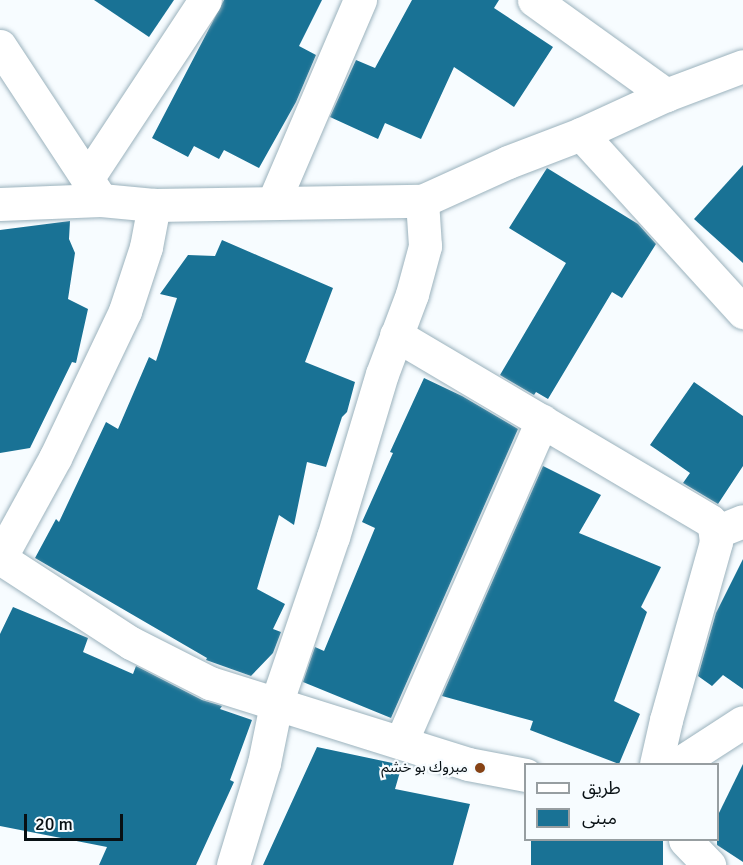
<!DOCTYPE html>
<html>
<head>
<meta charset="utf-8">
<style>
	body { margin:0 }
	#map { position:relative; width:743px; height:865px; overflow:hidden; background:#f7fcff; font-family:Signika,"Noto Sans Arabic",sans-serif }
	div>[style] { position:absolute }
	.building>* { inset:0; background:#197295; transform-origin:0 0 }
	.roads { filter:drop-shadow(0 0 2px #9bb2bd) drop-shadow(0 0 2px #9bb2bd) }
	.minor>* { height:33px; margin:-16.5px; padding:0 16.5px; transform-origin:16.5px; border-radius:16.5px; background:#fff }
	.dots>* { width:16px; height:16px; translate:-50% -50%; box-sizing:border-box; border:3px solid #f7fcff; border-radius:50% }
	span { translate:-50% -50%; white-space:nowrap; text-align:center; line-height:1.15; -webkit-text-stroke:4.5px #f7fcff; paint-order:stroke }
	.poi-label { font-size:15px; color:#081014 }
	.right { translate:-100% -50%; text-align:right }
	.legend { position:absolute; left:524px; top:763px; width:195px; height:78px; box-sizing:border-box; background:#f7fcff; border:2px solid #979ea1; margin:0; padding:8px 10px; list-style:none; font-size:18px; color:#081014 }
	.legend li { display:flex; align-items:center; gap:12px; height:30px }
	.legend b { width:30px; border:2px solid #979ea1 }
	.scale { position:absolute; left:24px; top:814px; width:99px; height:27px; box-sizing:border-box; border:3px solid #081014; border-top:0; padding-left:8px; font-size:18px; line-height:21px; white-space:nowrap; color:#081014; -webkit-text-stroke:4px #f7fcff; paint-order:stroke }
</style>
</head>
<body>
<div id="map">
	<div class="building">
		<i style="clip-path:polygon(94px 0,174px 0,149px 37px)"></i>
		<i style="clip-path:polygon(224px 0,322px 0,299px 46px,316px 55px,296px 102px,259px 168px,224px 150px,219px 159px,194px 146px,188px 157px,152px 138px)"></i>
		<i style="clip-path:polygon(412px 0,499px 0,494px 8px,553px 47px,514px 107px,454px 67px,421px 139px,385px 123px,378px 139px,330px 117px,356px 60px,375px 68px)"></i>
		<i style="clip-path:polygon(743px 165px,743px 263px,694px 219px)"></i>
		<i style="clip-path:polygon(547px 168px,638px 224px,656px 244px,622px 298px,612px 292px,548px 399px,536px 392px,534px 395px,500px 375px,566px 263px,509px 228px)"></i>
		<i style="clip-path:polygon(70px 221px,69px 239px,75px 253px,68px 299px,88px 309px,76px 363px,72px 362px,30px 448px,0 453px,0 230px)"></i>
		<i style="clip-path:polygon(222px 240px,333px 288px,305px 362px,355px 382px,347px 412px,342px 417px,326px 467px,307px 462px,294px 525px,279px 515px,257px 589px,285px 604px,273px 629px,281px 632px,273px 653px,251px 676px,206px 660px,207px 658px,35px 558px,56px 519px,59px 522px,106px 422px,118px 429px,149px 357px,156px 361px,177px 298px,160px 294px,188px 255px,215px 256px)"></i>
		<i style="clip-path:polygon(424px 378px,462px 396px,518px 429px,391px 718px,303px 682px,315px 647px,324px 651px,375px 528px,362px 522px,393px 453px,390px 452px)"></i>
		<i style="clip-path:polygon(694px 382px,743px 416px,743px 466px,718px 504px,683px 483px,690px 473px,650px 445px)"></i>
		<i style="clip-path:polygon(543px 466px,601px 495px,579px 533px,661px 567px,641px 607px,647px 612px,614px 701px,640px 714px,619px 764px,530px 730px,533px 721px,442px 696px)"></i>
		<i style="clip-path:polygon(743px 559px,743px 689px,723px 675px,712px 686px,698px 676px,716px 613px)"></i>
		<i style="clip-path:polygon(13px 607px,88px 638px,83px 652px,133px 674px,136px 666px,202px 700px,222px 706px,220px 709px,252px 720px,230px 780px,234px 782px,196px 865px,99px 865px,107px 847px,0 826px,0 634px)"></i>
		<i style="clip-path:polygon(317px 747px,402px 765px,395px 789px,470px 804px,453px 865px,263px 865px)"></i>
		<i style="clip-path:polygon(743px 764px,743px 862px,717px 845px,717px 817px)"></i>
		<i style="left:531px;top:840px;width:132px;height:26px"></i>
	</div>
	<div class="roads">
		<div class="minor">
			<i style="left:534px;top:0;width:163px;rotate:35.7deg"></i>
			<i style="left:0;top:46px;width:181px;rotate:56.7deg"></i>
			<i style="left:581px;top:134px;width:241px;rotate:47.7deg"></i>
			<i style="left:87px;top:179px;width:214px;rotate:-56.6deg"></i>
			<i style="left:273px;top:203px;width:221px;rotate:-66.8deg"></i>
			<i style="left:0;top:204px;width:101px;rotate:-2.3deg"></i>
			<i style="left:101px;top:200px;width:53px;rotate:5.4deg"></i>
			<i style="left:154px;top:205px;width:268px;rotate:-0.9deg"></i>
			<i style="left:422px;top:201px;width:94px;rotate:-24.4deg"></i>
			<i style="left:508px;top:162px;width:78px;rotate:-21deg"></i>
			<i style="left:581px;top:134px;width:94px;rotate:-24.6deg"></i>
			<i style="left:666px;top:95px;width:82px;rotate:-20.6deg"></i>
			<i style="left:396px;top:335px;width:365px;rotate:30.6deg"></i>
			<i style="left:710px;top:521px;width:6px;rotate:51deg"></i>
			<i style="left:714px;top:526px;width:16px;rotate:83deg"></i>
			<i style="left:716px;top:542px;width:185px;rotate:105.7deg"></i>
			<i style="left:666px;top:720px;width:45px;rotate:102.8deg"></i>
			<i style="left:716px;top:532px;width:29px;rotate:-22deg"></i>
			<i style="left:0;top:558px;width:156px;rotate:33deg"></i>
			<i style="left:131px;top:643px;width:89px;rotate:26.9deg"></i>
			<i style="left:210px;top:683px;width:270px;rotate:17.4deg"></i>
			<i style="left:468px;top:764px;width:59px;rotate:10.7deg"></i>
			<i style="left:0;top:558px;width:114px;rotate:-61.2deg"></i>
			<i style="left:55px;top:458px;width:163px;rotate:-64.5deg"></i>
			<i style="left:125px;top:311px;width:67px;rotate:-71.8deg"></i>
			<i style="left:146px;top:247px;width:43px;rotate:-79.2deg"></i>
			<i style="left:401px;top:742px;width:351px;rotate:-66.3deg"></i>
			<i style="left:678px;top:764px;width:77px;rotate:-32.9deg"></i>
			<i style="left:685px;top:840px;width:35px;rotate:46deg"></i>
			<i style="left:233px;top:865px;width:107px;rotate:-73.1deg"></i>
			<i style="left:264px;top:763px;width:60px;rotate:-78.5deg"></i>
			<i style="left:276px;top:704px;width:176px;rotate:-71.2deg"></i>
			<i style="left:333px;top:537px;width:170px;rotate:-73.3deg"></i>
			<i style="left:382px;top:374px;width:85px;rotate:-69.4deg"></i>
			<i style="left:412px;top:294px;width:50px;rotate:-74.8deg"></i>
			<i style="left:425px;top:246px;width:45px;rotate:-93.8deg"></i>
		</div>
	</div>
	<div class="dots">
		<i style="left:480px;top:768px;background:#864215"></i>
	</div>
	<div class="poi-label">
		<span class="right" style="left:468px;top:768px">مبروك بو خشم</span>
	</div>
	<ul class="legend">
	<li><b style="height:8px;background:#fff"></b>طريق</li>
	<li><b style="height:16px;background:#197295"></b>مبنى</li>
	</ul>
	<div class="scale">20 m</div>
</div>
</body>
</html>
